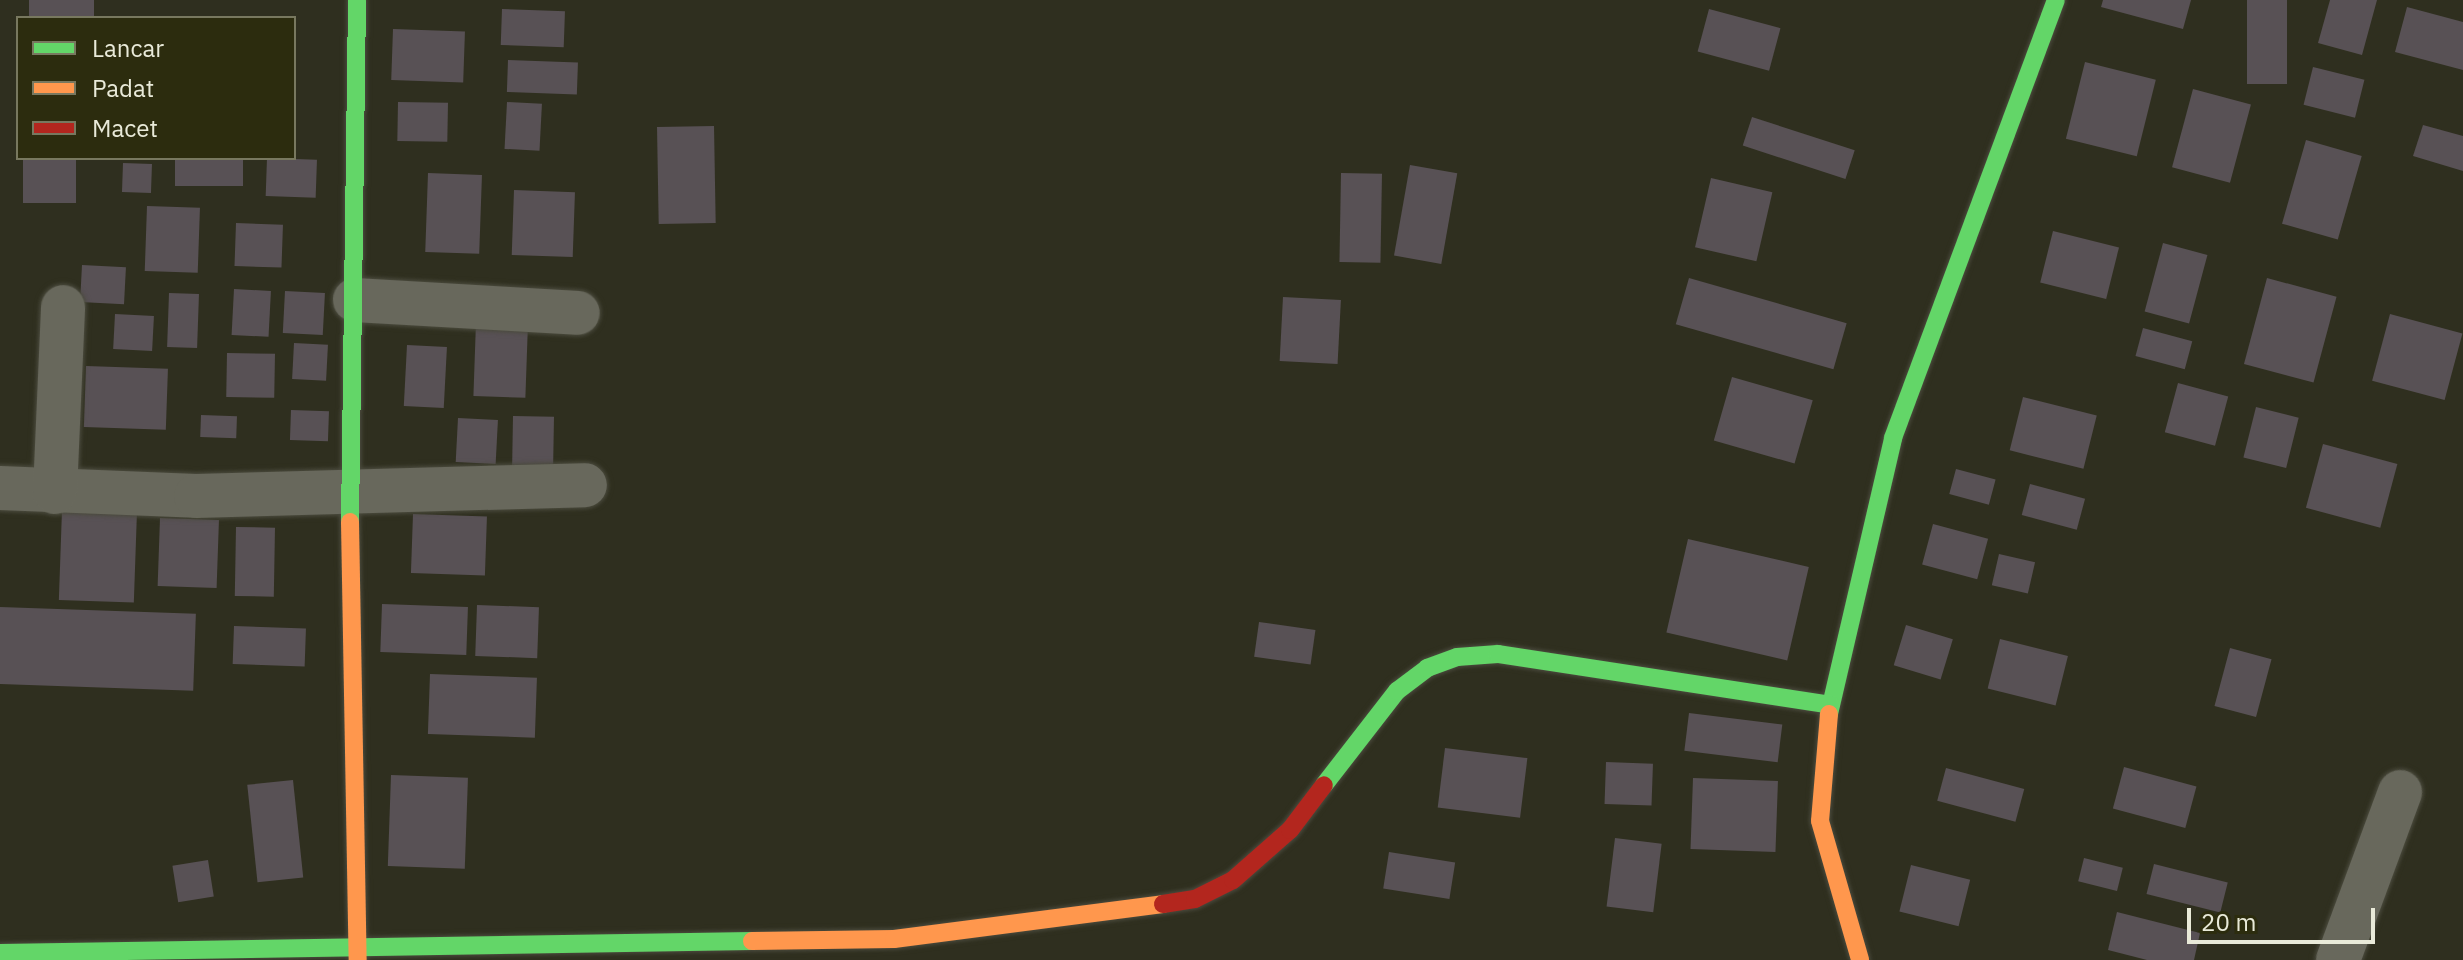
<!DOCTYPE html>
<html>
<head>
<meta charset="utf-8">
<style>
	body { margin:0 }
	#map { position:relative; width:2463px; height:960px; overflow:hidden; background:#2f2f1f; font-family:"IBM Plex Sans",sans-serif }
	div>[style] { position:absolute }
	.building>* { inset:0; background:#585155; transform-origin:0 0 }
	.roads { filter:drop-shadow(0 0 2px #4b4b3e) drop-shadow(0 0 2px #4b4b3e) }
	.street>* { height:44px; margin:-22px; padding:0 22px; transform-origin:22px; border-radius:22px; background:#68685c }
	.fast>* { height:18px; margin:-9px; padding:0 9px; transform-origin:9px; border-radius:9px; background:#63d668 }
	.slow>* { height:18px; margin:-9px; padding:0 9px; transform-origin:9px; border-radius:9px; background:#ff974d }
	.jam>* { height:18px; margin:-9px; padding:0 9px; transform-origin:9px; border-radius:9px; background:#b3261e }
	span { translate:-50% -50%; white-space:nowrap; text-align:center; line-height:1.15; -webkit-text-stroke:8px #2c2c0e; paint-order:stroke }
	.legend { position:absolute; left:16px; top:16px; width:280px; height:144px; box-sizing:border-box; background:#2c2c0e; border:2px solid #78785f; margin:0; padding:10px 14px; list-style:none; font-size:24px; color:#e9ead9 }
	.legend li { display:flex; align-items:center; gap:16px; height:40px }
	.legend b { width:40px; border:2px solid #78785f }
	.scale { position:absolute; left:2187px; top:908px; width:188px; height:36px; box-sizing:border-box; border:4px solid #e9ead9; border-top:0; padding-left:10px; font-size:24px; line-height:28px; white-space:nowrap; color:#e9ead9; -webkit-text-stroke:6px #2c2c0e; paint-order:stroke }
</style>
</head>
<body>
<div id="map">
	<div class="building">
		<i style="left:29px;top:0;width:65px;height:18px"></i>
		<i style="clip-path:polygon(2103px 0,2191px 0,2183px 29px,2101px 7px)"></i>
		<i style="left:2247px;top:0;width:40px;height:84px"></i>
		<i style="clip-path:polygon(2330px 0,2377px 0,2362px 55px,2318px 43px)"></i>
		<i style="clip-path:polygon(2407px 7px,2463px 22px,2463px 70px,2395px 52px)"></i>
		<i style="left:502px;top:9px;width:63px;height:36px;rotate:2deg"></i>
		<i style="left:1709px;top:9px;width:74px;height:44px;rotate:15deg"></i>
		<i style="left:393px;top:29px;width:72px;height:51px;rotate:2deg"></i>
		<i style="left:508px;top:60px;width:70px;height:32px;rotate:2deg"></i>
		<i style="left:2085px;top:62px;width:73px;height:79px;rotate:14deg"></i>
		<i style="left:2313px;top:67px;width:53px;height:39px;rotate:14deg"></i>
		<i style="left:2193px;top:89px;width:60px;height:81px;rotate:15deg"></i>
		<i style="left:398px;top:102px;width:50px;height:39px;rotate:1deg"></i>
		<i style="left:507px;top:102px;width:35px;height:47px;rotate:3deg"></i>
		<i style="left:1752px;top:117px;width:108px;height:30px;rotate:18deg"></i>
		<i style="clip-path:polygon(2423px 125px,2463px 136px,2463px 171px,2413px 156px)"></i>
		<i style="left:714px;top:126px;width:97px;height:57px;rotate:89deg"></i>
		<i style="left:2306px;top:140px;width:58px;height:87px;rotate:16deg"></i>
		<i style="left:23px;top:158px;width:53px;height:45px"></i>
		<i style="left:175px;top:158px;width:68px;height:28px"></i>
		<i style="left:267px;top:158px;width:50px;height:38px;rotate:2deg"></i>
		<i style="left:123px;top:163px;width:29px;height:29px;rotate:2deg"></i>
		<i style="left:1410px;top:165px;width:48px;height:92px;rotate:10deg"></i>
		<i style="left:428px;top:173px;width:54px;height:79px;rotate:2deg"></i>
		<i style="left:1341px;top:173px;width:41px;height:89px;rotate:1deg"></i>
		<i style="left:1711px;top:178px;width:63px;height:71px;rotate:13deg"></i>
		<i style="left:514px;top:190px;width:61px;height:65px;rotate:2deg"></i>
		<i style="left:147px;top:206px;width:53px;height:65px;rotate:2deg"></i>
		<i style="left:236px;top:223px;width:47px;height:43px;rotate:2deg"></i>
		<i style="left:2053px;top:231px;width:68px;height:53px;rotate:14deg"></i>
		<i style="left:2163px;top:243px;width:46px;height:71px;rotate:15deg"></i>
		<i style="left:82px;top:265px;width:44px;height:37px;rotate:3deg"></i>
		<i style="left:1689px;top:278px;width:164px;height:48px;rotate:16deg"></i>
		<i style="left:2267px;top:278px;width:72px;height:89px;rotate:15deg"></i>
		<i style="left:234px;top:289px;width:37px;height:46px;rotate:3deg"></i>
		<i style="left:285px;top:291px;width:40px;height:42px;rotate:3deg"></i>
		<i style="left:169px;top:293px;width:30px;height:54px;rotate:2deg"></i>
		<i style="left:1283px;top:297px;width:58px;height:64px;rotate:3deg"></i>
		<i style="left:115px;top:314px;width:39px;height:35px;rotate:3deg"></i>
		<i style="left:2390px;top:314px;width:75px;height:69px;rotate:15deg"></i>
		<i style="left:476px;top:322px;width:52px;height:74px;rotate:2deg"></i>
		<i style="left:2143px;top:328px;width:51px;height:29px;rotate:15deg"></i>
		<i style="left:294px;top:343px;width:34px;height:36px;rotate:3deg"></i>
		<i style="left:407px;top:345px;width:40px;height:61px;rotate:3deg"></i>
		<i style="left:227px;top:353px;width:48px;height:44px;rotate:1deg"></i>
		<i style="left:86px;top:366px;width:82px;height:61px;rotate:2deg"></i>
		<i style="left:1732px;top:377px;width:84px;height:66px;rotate:16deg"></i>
		<i style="left:2178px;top:383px;width:52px;height:51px;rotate:15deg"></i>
		<i style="left:2023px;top:397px;width:76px;height:55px;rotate:14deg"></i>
		<i style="left:2256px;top:407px;width:44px;height:52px;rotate:14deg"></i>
		<i style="left:291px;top:410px;width:38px;height:30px;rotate:2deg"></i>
		<i style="left:201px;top:415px;width:36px;height:22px;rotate:2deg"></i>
		<i style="left:513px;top:416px;width:41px;height:50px;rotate:1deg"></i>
		<i style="left:458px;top:418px;width:40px;height:44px;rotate:3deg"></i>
		<i style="left:2323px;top:444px;width:77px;height:66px;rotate:15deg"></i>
		<i style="left:1956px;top:469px;width:41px;height:26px;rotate:15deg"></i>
		<i style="left:2030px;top:484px;width:57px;height:32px;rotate:15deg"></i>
		<i style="left:62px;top:510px;width:75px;height:90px;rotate:2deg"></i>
		<i style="left:413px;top:514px;width:74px;height:59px;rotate:2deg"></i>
		<i style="left:160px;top:518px;width:59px;height:68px;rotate:2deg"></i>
		<i style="left:1933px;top:524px;width:57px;height:42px;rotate:15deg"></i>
		<i style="left:236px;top:527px;width:39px;height:69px;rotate:1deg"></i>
		<i style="left:1688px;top:539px;width:124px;height:96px;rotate:13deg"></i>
		<i style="left:1999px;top:554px;width:37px;height:32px;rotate:13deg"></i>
		<i style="left:382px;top:604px;width:86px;height:48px;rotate:2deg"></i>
		<i style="left:477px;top:605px;width:62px;height:51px;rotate:2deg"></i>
		<i style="left:0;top:607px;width:196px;height:77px;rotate:2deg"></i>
		<i style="left:1259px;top:622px;width:57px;height:35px;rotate:8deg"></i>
		<i style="left:1906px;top:625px;width:49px;height:42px;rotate:17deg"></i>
		<i style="left:234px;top:626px;width:72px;height:38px;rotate:2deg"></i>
		<i style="left:2000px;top:639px;width:70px;height:51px;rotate:14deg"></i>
		<i style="left:2230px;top:648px;width:43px;height:60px;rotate:15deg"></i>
		<i style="left:430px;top:674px;width:107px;height:60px;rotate:2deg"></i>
		<i style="left:1689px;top:713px;width:94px;height:38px;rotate:7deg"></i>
		<i style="left:1445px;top:748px;width:83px;height:60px;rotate:7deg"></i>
		<i style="left:1606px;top:762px;width:47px;height:42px;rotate:2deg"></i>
		<i style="left:2124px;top:767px;width:75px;height:43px;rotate:15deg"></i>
		<i style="left:1946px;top:768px;width:81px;height:34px;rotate:15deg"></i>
		<i style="left:391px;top:775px;width:77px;height:91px;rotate:2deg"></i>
		<i style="left:1693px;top:778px;width:85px;height:71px;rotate:2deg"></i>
		<i style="left:293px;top:780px;width:98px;height:46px;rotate:84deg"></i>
		<i style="left:1615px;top:838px;width:47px;height:69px;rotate:7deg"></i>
		<i style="left:1389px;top:852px;width:67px;height:37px;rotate:9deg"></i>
		<i style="left:2084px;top:858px;width:40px;height:24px;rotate:14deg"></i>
		<i style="left:208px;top:860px;width:37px;height:36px;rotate:81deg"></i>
		<i style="left:2154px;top:864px;width:76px;height:31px;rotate:14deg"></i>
		<i style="left:1911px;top:865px;width:61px;height:48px;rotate:14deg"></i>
		<i style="clip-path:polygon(2117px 912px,2200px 933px,2194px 960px,2147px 960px,2108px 950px)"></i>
	</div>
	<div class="roads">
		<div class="street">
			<i style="left:355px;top:300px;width:223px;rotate:3.3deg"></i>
			<i style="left:0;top:488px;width:196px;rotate:2.3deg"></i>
			<i style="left:196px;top:496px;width:389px;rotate:-1.6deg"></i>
			<i style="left:55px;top:492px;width:185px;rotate:-87.5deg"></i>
			<i style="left:2338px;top:960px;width:179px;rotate:-69.7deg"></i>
		</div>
		<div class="fast">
			<i style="left:350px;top:522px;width:522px;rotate:-89.23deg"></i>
			<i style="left:1829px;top:714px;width:283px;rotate:-76.9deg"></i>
			<i style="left:1893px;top:438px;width:467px;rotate:-69.6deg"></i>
			<i style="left:1324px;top:785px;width:119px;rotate:-52.2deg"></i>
			<i style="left:1397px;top:691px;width:38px;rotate:-37deg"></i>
			<i style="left:1427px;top:668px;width:32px;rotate:-20deg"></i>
			<i style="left:1457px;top:657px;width:41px;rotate:-4.2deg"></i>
			<i style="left:1498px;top:654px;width:336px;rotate:8.7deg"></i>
			<i style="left:0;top:953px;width:752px;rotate:-0.91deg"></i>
		</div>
		<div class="slow">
			<i style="left:350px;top:522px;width:438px;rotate:89deg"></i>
			<i style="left:1829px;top:714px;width:107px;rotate:94.8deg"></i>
			<i style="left:1820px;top:821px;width:145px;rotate:73.9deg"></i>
			<i style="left:752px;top:941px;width:142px;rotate:-0.8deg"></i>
			<i style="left:894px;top:939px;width:271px;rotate:-7.4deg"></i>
		</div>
		<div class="jam">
			<i style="left:1163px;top:904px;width:32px;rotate:-9deg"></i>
			<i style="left:1195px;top:899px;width:42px;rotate:-26.6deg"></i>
			<i style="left:1233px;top:880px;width:76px;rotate:-41.3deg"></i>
			<i style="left:1290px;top:830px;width:56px;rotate:-52.9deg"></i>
		</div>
	</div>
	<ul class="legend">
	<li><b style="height:10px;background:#63d668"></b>Lancar</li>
	<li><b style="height:10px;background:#ff974d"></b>Padat</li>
	<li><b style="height:10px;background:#b3261e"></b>Macet</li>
	</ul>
	<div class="scale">20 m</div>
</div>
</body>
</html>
